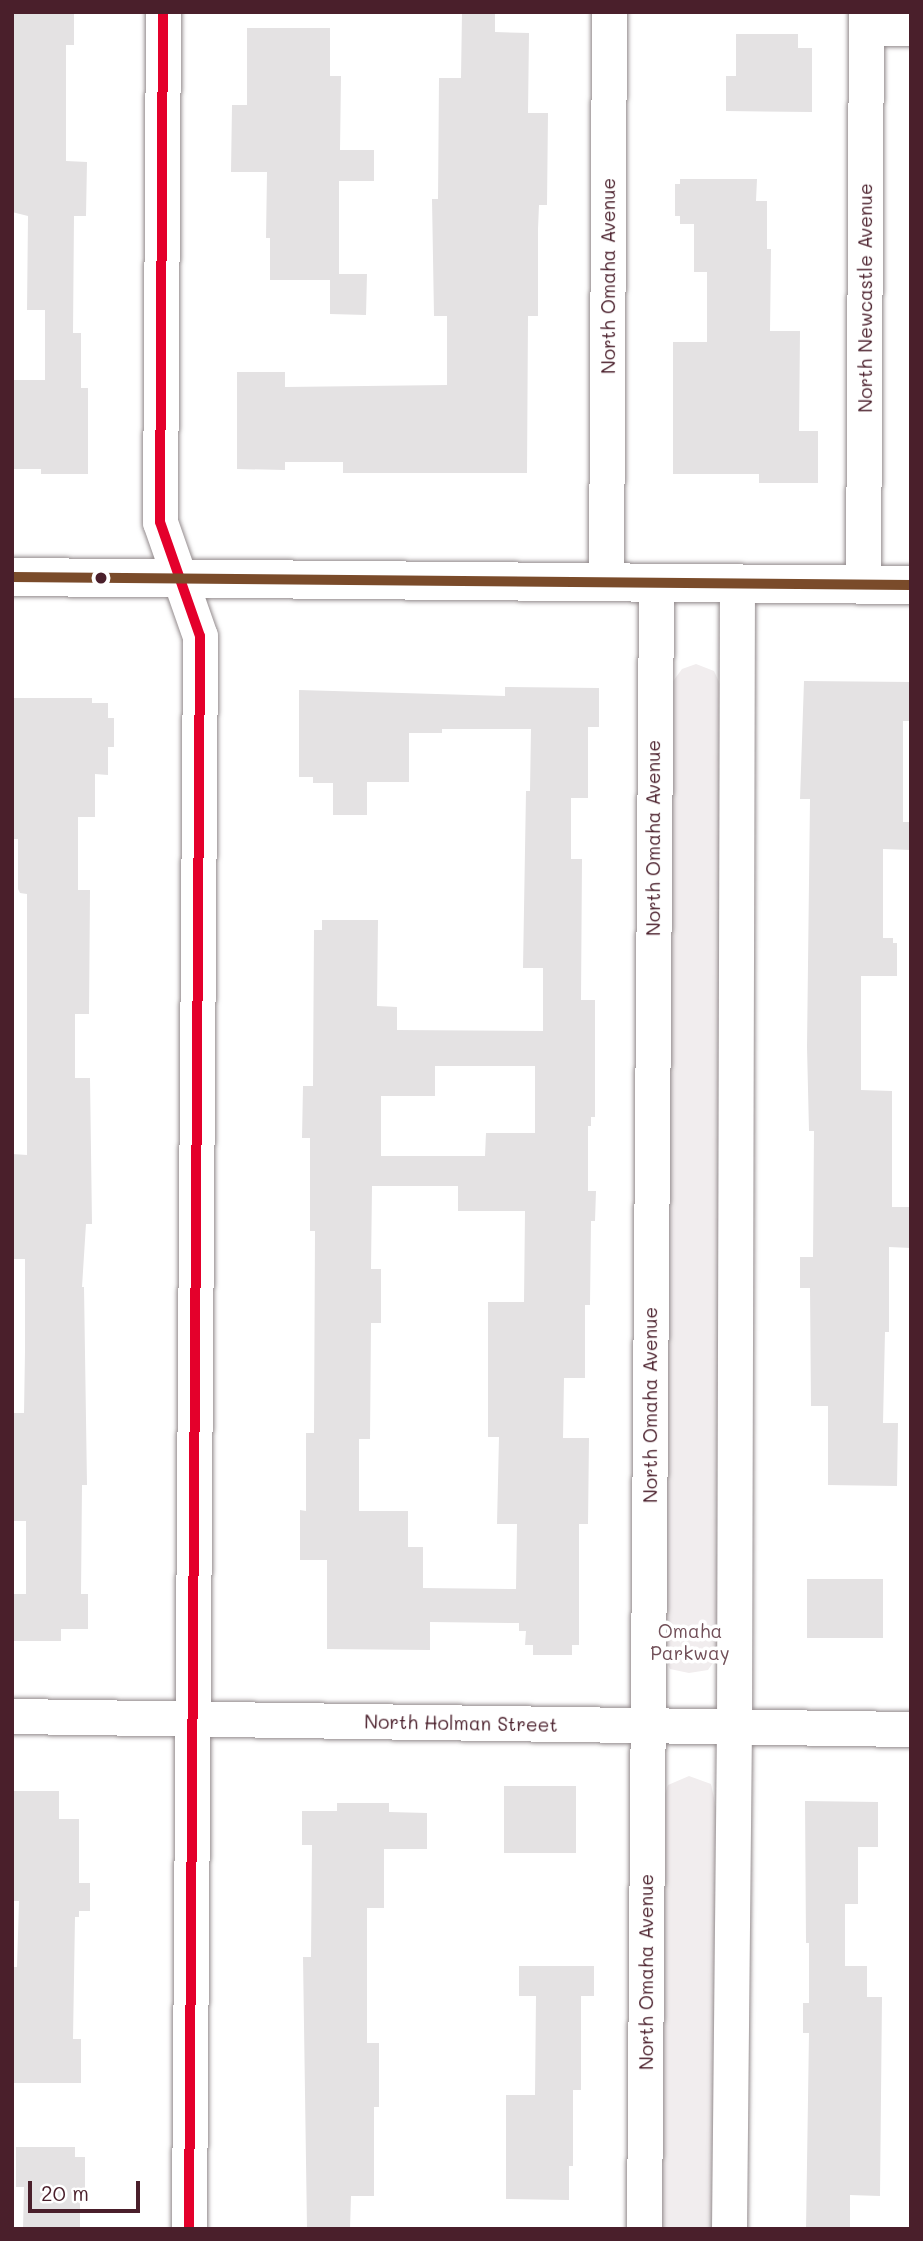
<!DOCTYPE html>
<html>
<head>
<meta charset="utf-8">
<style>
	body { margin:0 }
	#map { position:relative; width:923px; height:2241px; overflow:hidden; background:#fff; font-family:Mali,sans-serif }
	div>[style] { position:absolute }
	.built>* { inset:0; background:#f1edee }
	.building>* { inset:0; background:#e4e2e3; transform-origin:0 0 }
	.roads { filter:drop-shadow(0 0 2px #948c8e) drop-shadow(0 0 2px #948c8e) }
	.minor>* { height:35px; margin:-17.5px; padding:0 17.5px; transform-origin:17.5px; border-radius:17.5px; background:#fff }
	.secondary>* { height:38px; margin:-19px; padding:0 19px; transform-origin:19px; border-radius:19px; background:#fff }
	.bus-1>* { height:10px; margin:-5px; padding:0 5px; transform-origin:5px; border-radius:5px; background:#e4002b }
	.bus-2>* { height:10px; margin:-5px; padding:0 5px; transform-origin:5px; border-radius:5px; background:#7a4b2a }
	.dots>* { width:19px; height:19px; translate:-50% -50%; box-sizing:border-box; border:4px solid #fff; border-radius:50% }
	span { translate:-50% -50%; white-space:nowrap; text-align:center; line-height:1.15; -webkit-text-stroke:7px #fff; paint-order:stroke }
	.street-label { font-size:19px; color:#4a1f2b }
	.park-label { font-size:19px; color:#714f58 }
	.frame { position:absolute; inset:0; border:14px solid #4a1f2b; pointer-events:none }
	.scale { position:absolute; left:28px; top:2181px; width:112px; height:32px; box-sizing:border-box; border:4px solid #4a1f2b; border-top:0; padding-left:9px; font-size:21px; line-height:24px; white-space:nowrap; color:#4a1f2b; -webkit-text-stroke:5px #fff; paint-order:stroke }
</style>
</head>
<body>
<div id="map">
	<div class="built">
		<i style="clip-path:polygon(696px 664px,714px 671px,720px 684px,719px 1654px,708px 1670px,689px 1673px,670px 1669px,662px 1652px,671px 684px,682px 669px)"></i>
		<i style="clip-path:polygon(689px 1776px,711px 1784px,716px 1808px,712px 2229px,656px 2229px,661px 1806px,668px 1785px)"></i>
	</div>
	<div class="building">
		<i style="clip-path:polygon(12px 12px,74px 12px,74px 45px,66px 45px,66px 161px,87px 162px,86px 216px,74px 216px,73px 333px,81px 333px,81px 388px,88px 388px,88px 474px,41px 474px,41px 469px,12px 469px,12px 380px,45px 380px,45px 310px,27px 310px,28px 216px,12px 212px)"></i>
		<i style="clip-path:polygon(462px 12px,495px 12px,495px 32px,529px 33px,528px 113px,548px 113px,547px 205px,539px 205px,538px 229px,538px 316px,528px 316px,527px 473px,343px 473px,343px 462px,285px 462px,285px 470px,237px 469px,237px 372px,285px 372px,285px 387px,447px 385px,447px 316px,434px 316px,432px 199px,438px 199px,439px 78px,461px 78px)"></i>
		<i style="clip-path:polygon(247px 28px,330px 28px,330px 76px,341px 76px,340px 150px,374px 150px,374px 181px,339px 181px,339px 274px,367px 274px,366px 315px,330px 314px,330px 280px,270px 280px,270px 238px,266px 238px,267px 172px,231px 172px,232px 105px,247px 105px)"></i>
		<i style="clip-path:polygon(736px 34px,798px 34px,798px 48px,812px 48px,812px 112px,726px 111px,726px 76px,736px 76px)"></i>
		<i style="clip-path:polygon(680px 179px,757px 179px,756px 201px,767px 201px,767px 249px,771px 249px,770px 331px,800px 331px,799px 431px,818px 431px,818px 483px,759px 483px,759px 474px,673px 474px,673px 342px,707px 342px,707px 272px,694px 272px,694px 224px,680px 224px,680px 216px,675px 216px,675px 184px,680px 184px)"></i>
		<i style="clip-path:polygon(804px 681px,911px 682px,911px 721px,903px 721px,903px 822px,911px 822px,911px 850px,883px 849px,883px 938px,893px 938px,893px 943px,897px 943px,897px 976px,861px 976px,861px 1090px,892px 1091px,892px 1207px,911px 1207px,911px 1248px,889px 1247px,889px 1332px,885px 1332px,883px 1423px,898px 1423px,897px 1486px,828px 1485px,828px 1406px,811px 1406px,810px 1288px,800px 1288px,800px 1257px,813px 1257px,814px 1131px,809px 1131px,807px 1047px,810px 799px,800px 799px)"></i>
		<i style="clip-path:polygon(evenodd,505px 687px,599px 688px,599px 727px,588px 727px,588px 798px,571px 798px,571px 859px,582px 859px,581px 1000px,595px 1000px,595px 1117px,591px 1117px,591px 1126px,588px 1126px,588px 1191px,596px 1191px,595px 1221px,591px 1221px,590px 1305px,585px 1305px,585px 1378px,564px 1378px,563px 1438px,589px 1438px,588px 1524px,579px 1524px,579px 1645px,572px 1645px,572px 1655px,533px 1655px,533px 1645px,525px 1645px,526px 1631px,519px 1631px,519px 1623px,430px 1622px,430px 1650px,327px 1649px,327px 1560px,300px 1560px,300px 1510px,306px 1511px,306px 1433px,314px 1433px,315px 1231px,310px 1231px,310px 1138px,302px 1138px,303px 1086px,313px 1086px,314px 930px,322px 930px,322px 920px,378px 920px,377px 1006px,397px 1007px,397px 1030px,543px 1031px,543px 968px,523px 968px,526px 791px,530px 791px,531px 729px,442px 729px,442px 733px,409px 733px,409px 782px,367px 782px,367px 815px,333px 815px,333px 783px,313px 783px,313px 777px,299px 777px,299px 690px,505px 696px,505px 687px,435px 1066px,535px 1066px,535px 1133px,486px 1133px,485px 1156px,381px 1156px,381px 1096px,435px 1096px,435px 1066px,505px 687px,372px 1186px,458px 1186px,458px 1211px,525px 1211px,524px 1302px,488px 1302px,488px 1437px,499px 1437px,497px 1524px,517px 1524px,516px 1589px,423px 1588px,423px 1547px,408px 1547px,408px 1511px,359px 1511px,359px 1439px,370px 1439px,371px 1323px,381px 1323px,381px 1269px,371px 1269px,372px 1186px)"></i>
		<i style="clip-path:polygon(12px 698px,92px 698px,92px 703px,108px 703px,108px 718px,114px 718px,114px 747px,108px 747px,108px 775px,95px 774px,95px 817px,78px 817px,78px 890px,90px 890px,89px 1014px,75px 1014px,75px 1078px,90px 1078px,92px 1224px,86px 1224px,82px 1287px,84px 1287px,87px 1485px,82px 1485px,81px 1594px,88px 1594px,88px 1629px,61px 1629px,61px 1641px,12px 1641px,12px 1594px,26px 1594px,26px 1521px,12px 1521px,12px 1413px,24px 1413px,25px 1351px,25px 1259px,12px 1259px,12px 1154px,27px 1155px,27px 894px,20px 893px,18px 889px,18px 839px,12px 839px)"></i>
		<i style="left:807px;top:1579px;width:76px;height:59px"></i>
		<i style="left:504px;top:1786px;width:72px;height:67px"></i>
		<i style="clip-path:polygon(12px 1791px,59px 1791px,59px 1819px,79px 1819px,79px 1883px,90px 1883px,90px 1911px,79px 1911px,79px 1917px,75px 1917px,73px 2039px,81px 2039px,81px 2083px,12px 2083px,13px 1967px,17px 1967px,19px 1901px,12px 1901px)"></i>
		<i style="clip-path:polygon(805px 1801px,878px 1802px,878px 1847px,858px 1847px,858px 1904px,845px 1904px,845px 1966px,867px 1966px,867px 1997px,882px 1997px,880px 2196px,850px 2195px,850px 2229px,806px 2229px,809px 2033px,803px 2033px,803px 2003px,809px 2003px,809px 1943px,806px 1943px)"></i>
		<i style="clip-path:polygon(337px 1803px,389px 1803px,389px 1812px,427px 1813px,427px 1849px,384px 1849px,384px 1908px,367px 1908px,367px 2043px,379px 2043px,379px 2107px,374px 2107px,374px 2196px,351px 2196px,350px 2229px,307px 2229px,303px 1957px,311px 1957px,312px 1845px,302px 1845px,302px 1811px,337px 1811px)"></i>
		<i style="clip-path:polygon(519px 1966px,594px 1966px,594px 1996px,581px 1996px,581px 2090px,573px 2090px,573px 2166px,569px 2166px,569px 2200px,506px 2199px,506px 2095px,535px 2095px,536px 1996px,519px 1996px)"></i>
		<i style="clip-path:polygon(16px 2147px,75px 2147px,75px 2157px,85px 2157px,85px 2188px,80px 2188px,80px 2229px,23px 2229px,24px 2187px,16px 2187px)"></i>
	</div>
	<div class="roads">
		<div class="minor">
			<i style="left:163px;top:12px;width:510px;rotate:90.34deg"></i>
			<i style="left:160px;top:522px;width:121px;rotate:70.7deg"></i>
			<i style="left:200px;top:636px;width:10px;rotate:90deg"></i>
			<i style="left:200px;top:646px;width:1583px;rotate:90.4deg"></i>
			<i style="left:866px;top:28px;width:45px"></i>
			<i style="left:606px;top:581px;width:569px;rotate:-89.7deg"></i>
			<i style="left:863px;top:584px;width:572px;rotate:-89.7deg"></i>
			<i style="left:12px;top:1716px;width:899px;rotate:0.83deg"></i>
			<i style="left:644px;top:2229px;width:1647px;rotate:-89.58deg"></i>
			<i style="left:729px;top:2229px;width:502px;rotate:-89.43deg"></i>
			<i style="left:734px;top:1727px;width:1144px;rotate:-89.85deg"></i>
		</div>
		<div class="secondary">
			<i style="left:12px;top:577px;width:899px;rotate:0.51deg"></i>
		</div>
	</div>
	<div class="bus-1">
		<i style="left:163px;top:12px;width:510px;rotate:90.34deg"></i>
		<i style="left:160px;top:522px;width:121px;rotate:70.7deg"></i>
		<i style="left:200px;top:636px;width:10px;rotate:90deg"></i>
		<i style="left:200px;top:646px;width:1583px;rotate:90.4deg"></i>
	</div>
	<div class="bus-2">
		<i style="left:12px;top:577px;width:899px;rotate:0.51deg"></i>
	</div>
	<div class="dots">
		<i style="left:101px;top:578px;background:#4a1f2b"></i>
	</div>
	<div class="street-label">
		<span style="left:608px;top:276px;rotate:-90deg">North Omaha Avenue</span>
		<span style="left:865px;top:298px;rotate:-90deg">North Newcastle Avenue</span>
		<span style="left:653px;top:838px;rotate:-90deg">North Omaha Avenue</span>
		<span style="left:650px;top:1405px;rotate:-90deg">North Omaha Avenue</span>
		<span style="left:461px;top:1723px;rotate:1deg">North Holman Street</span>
		<span style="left:646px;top:1972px;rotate:-90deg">North Omaha Avenue</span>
	</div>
	<div class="park-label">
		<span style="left:690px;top:1642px">Omaha<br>Parkway</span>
	</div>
	<div class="frame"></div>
	<div class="scale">20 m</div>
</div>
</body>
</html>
